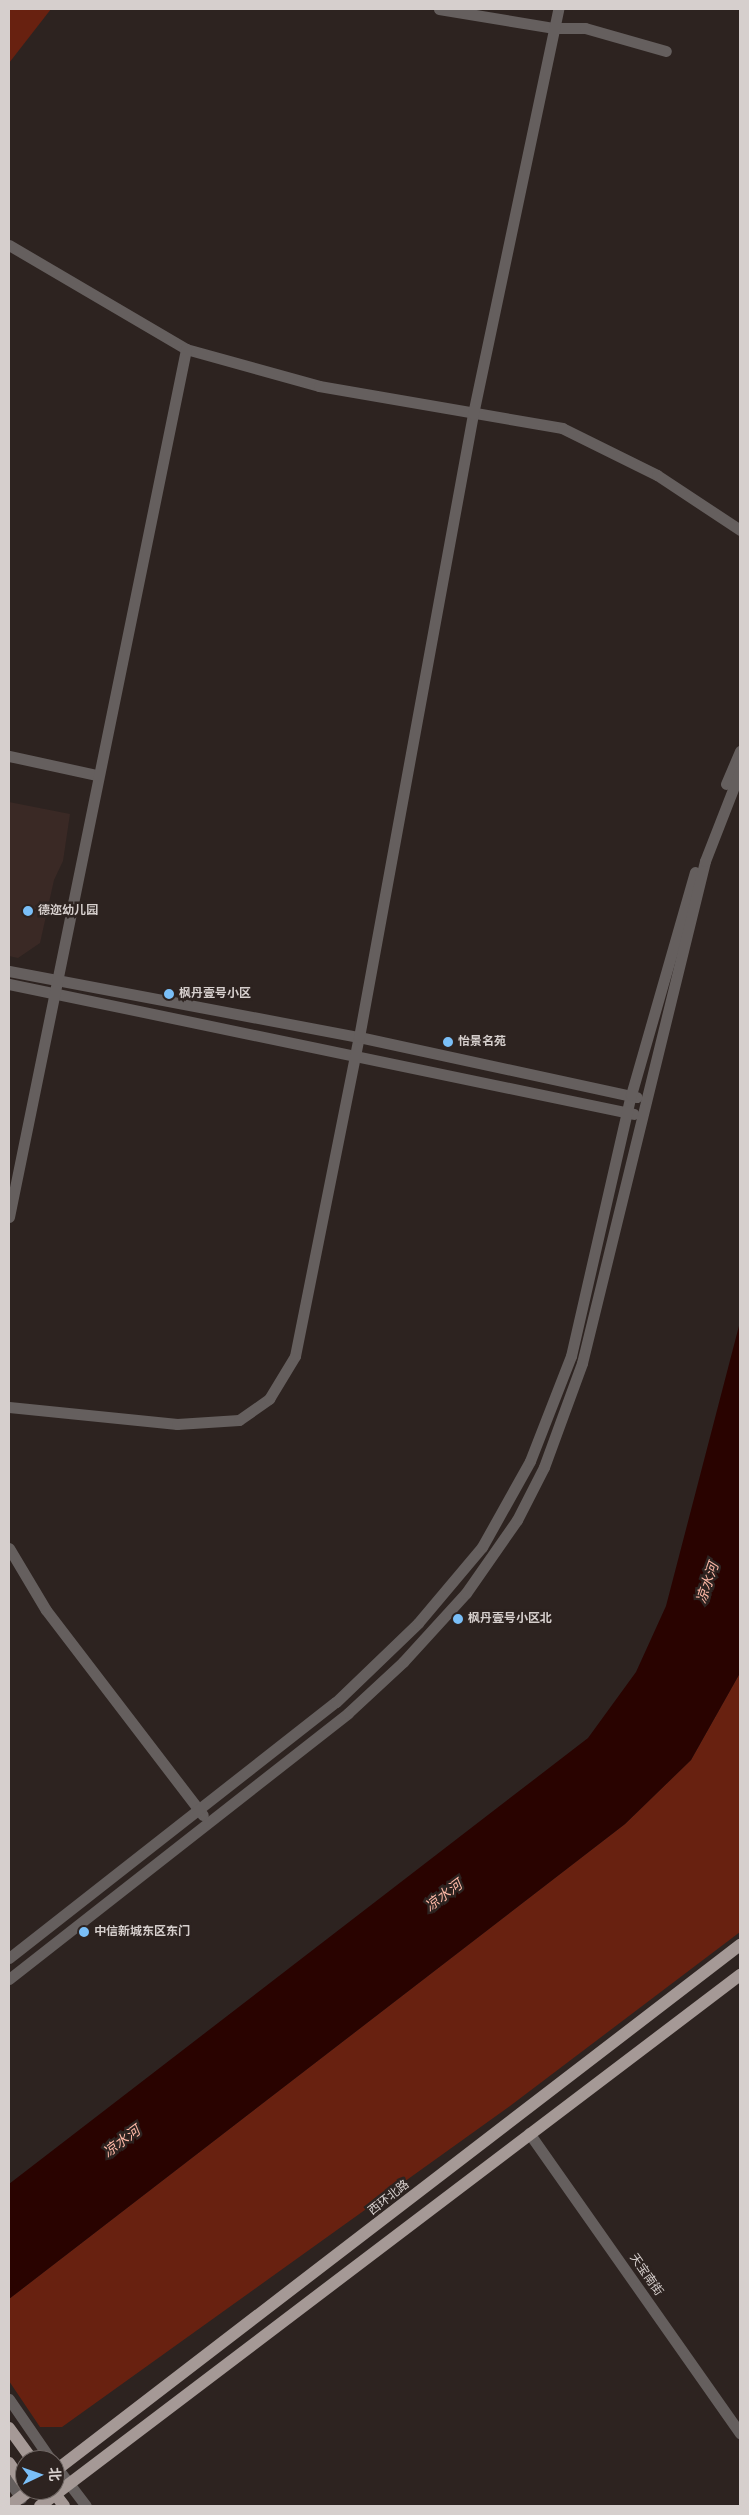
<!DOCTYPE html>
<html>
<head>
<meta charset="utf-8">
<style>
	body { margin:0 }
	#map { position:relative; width:749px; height:2515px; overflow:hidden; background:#2d2320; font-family:"Fira Sans","Noto Sans SC",sans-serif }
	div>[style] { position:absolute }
	.built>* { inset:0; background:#3a2925 }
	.green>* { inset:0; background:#682110 }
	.water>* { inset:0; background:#290300 }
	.minor>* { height:11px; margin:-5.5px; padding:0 5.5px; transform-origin:5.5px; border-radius:5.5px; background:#655f5e }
	.major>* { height:12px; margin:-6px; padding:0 6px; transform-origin:6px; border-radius:6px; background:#a59996 }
	.dots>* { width:14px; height:14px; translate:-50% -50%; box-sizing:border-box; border:2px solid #2d2320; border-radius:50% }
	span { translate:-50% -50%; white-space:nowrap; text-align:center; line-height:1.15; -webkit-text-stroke:5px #2d2320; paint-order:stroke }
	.poi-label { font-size:12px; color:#d6cfcd; font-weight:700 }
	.left { translate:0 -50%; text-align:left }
	.street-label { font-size:12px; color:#d6cfcd }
	.water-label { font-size:14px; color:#fdb8a6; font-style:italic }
	.frame { position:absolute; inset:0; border:10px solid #d6cfcd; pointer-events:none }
	.north { position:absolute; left:15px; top:2450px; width:50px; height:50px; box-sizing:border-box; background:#2d2320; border:1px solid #716865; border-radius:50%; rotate:87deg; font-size:14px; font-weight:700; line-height:20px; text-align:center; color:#d6cfcd }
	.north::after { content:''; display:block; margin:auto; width:18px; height:22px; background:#7abff8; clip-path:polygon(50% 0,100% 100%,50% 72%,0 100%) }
</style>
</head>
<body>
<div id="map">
	<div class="built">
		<i style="clip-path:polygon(9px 802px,70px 814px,63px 861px,54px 880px,40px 943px,18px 958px,9px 956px)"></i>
	</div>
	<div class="green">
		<i style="clip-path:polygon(9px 9px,51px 9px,9px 63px)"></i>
		<i style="clip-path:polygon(740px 1673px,740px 1932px,510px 2106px,62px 2427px,40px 2427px,9px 2381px,9px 2299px,625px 1824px,691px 1760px)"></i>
	</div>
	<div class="water">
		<i style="clip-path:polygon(740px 1322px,740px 1673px,691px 1760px,625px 1824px,9px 2299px,9px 2184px,588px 1738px,636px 1672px,666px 1606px)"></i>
	</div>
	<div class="minor">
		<i style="left:439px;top:9px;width:117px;rotate:9.4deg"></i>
		<i style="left:554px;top:28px;width:31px"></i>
		<i style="left:585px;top:28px;width:84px;rotate:15.9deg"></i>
		<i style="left:9px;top:245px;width:205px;rotate:30.4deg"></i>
		<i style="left:186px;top:349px;width:138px;rotate:15.5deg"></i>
		<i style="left:319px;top:386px;width:247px;rotate:9.8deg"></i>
		<i style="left:562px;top:428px;width:106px;rotate:26.3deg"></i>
		<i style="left:657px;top:475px;width:100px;rotate:33.5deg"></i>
		<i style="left:9px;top:756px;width:90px;rotate:12.2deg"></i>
		<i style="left:726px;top:784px;width:36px;rotate:-67deg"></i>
		<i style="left:9px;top:971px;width:356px;rotate:10.7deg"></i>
		<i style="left:359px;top:1037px;width:284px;rotate:12.2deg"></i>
		<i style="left:9px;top:984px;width:638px;rotate:11.75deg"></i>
		<i style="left:9px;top:1217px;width:886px;rotate:-78.47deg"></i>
		<i style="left:9px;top:1407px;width:169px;rotate:5.8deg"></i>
		<i style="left:177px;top:1424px;width:62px;rotate:-3.7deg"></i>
		<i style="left:239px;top:1420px;width:37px;rotate:-35deg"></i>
		<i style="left:269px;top:1399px;width:50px;rotate:-58.8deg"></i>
		<i style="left:295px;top:1356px;width:325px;rotate:-78.7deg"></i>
		<i style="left:359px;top:1037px;width:633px;rotate:-79.63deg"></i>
		<i style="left:473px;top:414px;width:414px;rotate:-78.1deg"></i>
		<i style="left:9px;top:1548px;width:72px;rotate:59.2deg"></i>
		<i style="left:46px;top:1610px;width:258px;rotate:52.6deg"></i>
		<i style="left:9px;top:1958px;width:415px;rotate:-38.1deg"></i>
		<i style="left:336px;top:1702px;width:114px;rotate:-43.9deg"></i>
		<i style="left:418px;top:1623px;width:99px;rotate:-49.9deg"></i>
		<i style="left:482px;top:1547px;width:98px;rotate:-60.8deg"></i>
		<i style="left:530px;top:1461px;width:113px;rotate:-68.7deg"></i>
		<i style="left:571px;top:1356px;width:268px;rotate:-77.1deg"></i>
		<i style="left:631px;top:1095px;width:232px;rotate:-74deg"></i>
		<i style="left:9px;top:1979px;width:431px;rotate:-38.1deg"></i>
		<i style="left:348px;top:1713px;width:75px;rotate:-42.8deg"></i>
		<i style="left:403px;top:1662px;width:93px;rotate:-47.6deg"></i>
		<i style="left:466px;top:1593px;width:89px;rotate:-55.1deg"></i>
		<i style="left:517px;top:1520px;width:59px;rotate:-63deg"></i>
		<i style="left:544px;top:1467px;width:111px;rotate:-69.9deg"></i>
		<i style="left:582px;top:1363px;width:517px;rotate:-76.23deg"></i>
		<i style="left:705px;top:861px;width:97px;rotate:-68.7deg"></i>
		<i style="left:529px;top:2133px;width:367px;rotate:54.9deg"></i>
		<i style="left:9px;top:2399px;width:74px;rotate:55.5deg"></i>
		<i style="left:55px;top:2465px;width:51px;rotate:52.9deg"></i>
		<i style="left:9px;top:2481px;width:21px;rotate:55deg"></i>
	</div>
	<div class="major">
		<i style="left:9px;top:2428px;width:39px;rotate:54deg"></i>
		<i style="left:9px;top:2463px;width:28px;rotate:55deg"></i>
		<i style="left:55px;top:2471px;width:864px;rotate:-37.52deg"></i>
		<i style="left:52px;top:2490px;width:20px;rotate:53deg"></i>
		<i style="left:9px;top:2506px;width:26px;rotate:-37deg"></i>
		<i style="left:40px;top:2506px;width:879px;rotate:-37.18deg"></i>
	</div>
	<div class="dots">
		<i style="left:28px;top:911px;background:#7abff8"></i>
		<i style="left:169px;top:994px;background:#7abff8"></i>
		<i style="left:448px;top:1042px;background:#7abff8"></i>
		<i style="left:458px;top:1619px;background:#7abff8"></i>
		<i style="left:84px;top:1932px;background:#7abff8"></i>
	</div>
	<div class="poi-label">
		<span class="left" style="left:38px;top:911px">德迩幼儿园</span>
		<span class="left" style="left:179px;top:994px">枫丹壹号小区</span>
		<span class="left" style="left:458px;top:1042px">怡景名苑</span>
		<span class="left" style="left:468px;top:1619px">枫丹壹号小区北</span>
		<span class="left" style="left:94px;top:1932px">中信新城东区东门</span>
	</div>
	<div class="street-label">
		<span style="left:389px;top:2198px;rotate:-38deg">西环北路</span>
		<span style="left:646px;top:2275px;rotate:55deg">天宝南街</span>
	</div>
	<div class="water-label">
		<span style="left:708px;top:1583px;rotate:-71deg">凉水河</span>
		<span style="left:444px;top:1896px;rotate:-37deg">凉水河</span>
		<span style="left:122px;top:2142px;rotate:-37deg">凉水河</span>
	</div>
	<div class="frame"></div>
	<div class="north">北</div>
</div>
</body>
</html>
